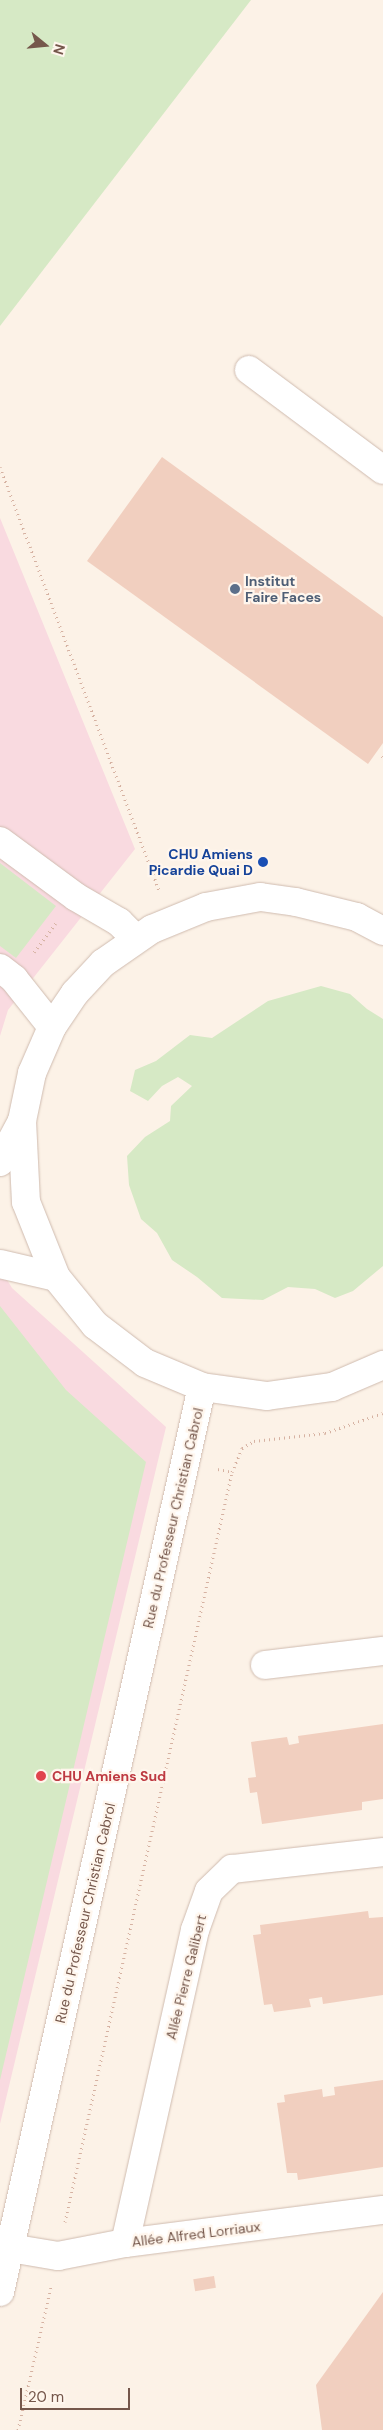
<!DOCTYPE html>
<html>
<head>
<meta charset="utf-8">
<style>
	body { margin:0 }
	#map { position:relative; width:383px; height:2430px; overflow:hidden; background:#fcf2e7; font-family:"DM Sans",sans-serif }
	div>[style] { position:absolute }
	.medical>* { inset:0; background:#f9dae0 }
	.green>* { inset:0; background:#d6e9c5 }
	.building>* { inset:0; background:#f1cfbf; transform-origin:0 0 }
	.path>* { height:3px; margin-top:-1.5px; transform-origin:0; background:repeating-linear-gradient(90deg,#d6b2a2 0 1px,transparent 0 5px) }
	.roads { filter:drop-shadow(0 0 1px #cfbbaf) drop-shadow(0 0 1px #cfbbaf) }
	.minor>* { height:28px; margin:-14px; padding:0 14px; transform-origin:14px; border-radius:14px; background:#fff }
	.dots>* { width:14px; height:14px; translate:-50% -50%; box-sizing:border-box; border:2px solid #fff6ed; border-radius:50% }
	span { translate:-50% -50%; white-space:nowrap; text-align:center; line-height:1.15; -webkit-text-stroke:4.5px #fff6ed; paint-order:stroke }
	.service-label { font-size:14px; color:#4e5e75; font-weight:700 }
	.left { translate:0 -50%; text-align:left }
	.transit-label { font-size:14px; color:#164399; font-weight:700 }
	.right { translate:-100% -50%; text-align:right }
	.street-label { font-size:14px; color:#75574b }
	.health-label { font-size:14px; color:#be3a42; font-weight:700 }
	.north { position:absolute; left:20px; top:20px; width:50px; height:50px; -webkit-text-stroke:4px #fff6ed; paint-order:stroke; rotate:107deg; font-size:14px; font-weight:700; line-height:20px; text-align:center; color:#75574b }
	.north::after { content:''; display:block; margin:auto; width:18px; height:22px; background:#75574b; clip-path:polygon(50% 0,100% 100%,50% 72%,0 100%) }
	.scale { position:absolute; left:20px; top:2388px; width:110px; height:22px; box-sizing:border-box; border:2px solid #75574b; border-top:0; padding-left:6px; font-size:15px; line-height:18px; white-space:nowrap; color:#75574b; -webkit-text-stroke:4px #fff6ed; paint-order:stroke }
</style>
</head>
<body>
<div id="map">
	<div class="medical">
		<i style="clip-path:polygon(0 518px,135px 849px,8px 1010px,0 1036px)"></i>
		<i style="clip-path:polygon(0 1268px,12px 1288px,166px 1427px,0 2124px)"></i>
	</div>
	<div class="green">
		<i style="clip-path:polygon(0 0,251px 0,0 326px)"></i>
		<i style="clip-path:polygon(0 863px,56px 906px,16px 958px,0 946px)"></i>
		<i style="clip-path:polygon(321px 986px,350px 994px,367px 1009px,383px 1019px,383px 1266px,353px 1291px,335px 1298px,315px 1289px,288px 1287px,263px 1300px,222px 1298px,197px 1277px,172px 1260px,157px 1233px,141px 1219px,129px 1185px,127px 1156px,145px 1137px,170px 1121px,171px 1106px,192px 1086px,178px 1077px,162px 1086px,148px 1101px,130px 1091px,135px 1070px,156px 1061px,190px 1035px,212px 1038px,268px 1001px)"></i>
		<i style="clip-path:polygon(0 1306px,66px 1390px,146px 1462px,0 2080px)"></i>
	</div>
	<div class="building">
		<i style="clip-path:polygon(162px 457px,383px 617px,383px 743px,368px 764px,87px 561px)"></i>
		<i style="clip-path:polygon(383px 1724px,383px 1799px,362px 1802px,362px 1810px,262px 1824px,257px 1792px,250px 1793px,248px 1778px,256px 1777px,251px 1742px,287px 1737px,289px 1745px,299px 1743px,298px 1736px)"></i>
		<i style="clip-path:polygon(368px 1911px,369px 1918px,383px 1917px,383px 1995px,323px 2004px,322px 1997px,309px 1999px,311px 2007px,274px 2012px,272px 2004px,264px 2005px,253px 1935px,261px 1934px,260px 1925px)"></i>
		<i style="clip-path:polygon(383px 2080px,383px 2167px,298px 2180px,297px 2173px,287px 2173px,277px 2103px,285px 2102px,284px 2095px,322px 2089px,323px 2097px,335px 2095px,334px 2087px)"></i>
		<i style="left:214px;top:2276px;width:12px;height:21px;rotate:81deg"></i>
		<i style="clip-path:polygon(383px 2292px,383px 2430px,322px 2430px,316px 2385px)"></i>
	</div>
	<div class="path">
		<i style="left:0;top:467px;width:452px;rotate:69.4deg"></i>
		<i style="left:382px;top:756px;width:1px;rotate:45deg"></i>
		<i style="left:34px;top:952px;width:36px;rotate:-53deg"></i>
		<i style="left:218px;top:1469px;width:14px;rotate:12deg"></i>
		<i style="left:65px;top:2222px;width:768px;rotate:-77.45deg"></i>
		<i style="left:232px;top:1472px;width:26px;rotate:-67deg"></i>
		<i style="left:242px;top:1448px;width:14px;rotate:-30deg"></i>
		<i style="left:254px;top:1441px;width:71px;rotate:-6.4deg"></i>
		<i style="left:325px;top:1433px;width:61px;rotate:-19deg"></i>
		<i style="left:18px;top:2430px;width:147px;rotate:-77deg"></i>
	</div>
	<div class="roads">
		<div class="minor">
			<i style="left:249px;top:370px;width:167px;rotate:36.7deg"></i>
			<i style="left:0;top:841px;width:94px;rotate:36.4deg"></i>
			<i style="left:76px;top:897px;width:50px;rotate:30.2deg"></i>
			<i style="left:119px;top:922px;width:24px;rotate:45deg"></i>
			<i style="left:383px;top:931px;width:30px;rotate:-152deg"></i>
			<i style="left:357px;top:917px;width:63px;rotate:-166.2deg"></i>
			<i style="left:296px;top:902px;width:36px;rotate:-172deg"></i>
			<i style="left:260px;top:897px;width:55px;rotate:169.5deg"></i>
			<i style="left:206px;top:907px;width:58px;rotate:157.8deg"></i>
			<i style="left:152px;top:929px;width:60px;rotate:145.2deg"></i>
			<i style="left:103px;top:963px;width:41px;rotate:133deg"></i>
			<i style="left:75px;top:993px;width:41px;rotate:124.1deg"></i>
			<i style="left:52px;top:1027px;width:50px;rotate:113.5deg"></i>
			<i style="left:32px;top:1073px;width:49px;rotate:101.8deg"></i>
			<i style="left:22px;top:1121px;width:81px;rotate:87.2deg"></i>
			<i style="left:26px;top:1202px;width:81px;rotate:68.2deg"></i>
			<i style="left:56px;top:1277px;width:62px;rotate:50.9deg"></i>
			<i style="left:95px;top:1325px;width:63px;rotate:37.2deg"></i>
			<i style="left:145px;top:1363px;width:62px;rotate:22.8deg"></i>
			<i style="left:202px;top:1387px;width:66px;rotate:7.9deg"></i>
			<i style="left:267px;top:1396px;width:66px;rotate:-7.9deg"></i>
			<i style="left:332px;top:1387px;width:56px;rotate:-23.3deg"></i>
			<i style="left:0;top:968px;width:18px;rotate:38deg"></i>
			<i style="left:14px;top:979px;width:61px;rotate:51.6deg"></i>
			<i style="left:0;top:1162px;width:47px;rotate:-61.8deg"></i>
			<i style="left:0;top:1264px;width:57px;rotate:13.1deg"></i>
			<i style="left:265px;top:1665px;width:119px;rotate:-6.8deg"></i>
			<i style="left:125px;top:2243px;width:321px;rotate:-77.4deg"></i>
			<i style="left:195px;top:1930px;width:41px;rotate:-70.3deg"></i>
			<i style="left:209px;top:1891px;width:32px;rotate:-44deg"></i>
			<i style="left:232px;top:1869px;width:152px;rotate:-6.4deg"></i>
			<i style="left:10px;top:2248px;width:49px;rotate:9.5deg"></i>
			<i style="left:58px;top:2256px;width:68px;rotate:-11deg"></i>
			<i style="left:125px;top:2243px;width:260px;rotate:-7.3deg"></i>
			<i style="left:0;top:2292px;width:927px;rotate:-77.42deg"></i>
		</div>
	</div>
	<div class="dots">
		<i style="left:235px;top:589px;background:#5c6f8a"></i>
		<i style="left:263px;top:862px;background:#1a4fb4"></i>
		<i style="left:41px;top:1776px;background:#e0444e"></i>
	</div>
	<div class="service-label">
		<span class="left" style="left:245px;top:589px">Institut<br>Faire Faces</span>
	</div>
	<div class="transit-label">
		<span class="right" style="left:253px;top:862px">CHU Amiens<br>Picardie Quai D</span>
	</div>
	<div class="street-label">
		<span style="left:173px;top:1518px;rotate:-77deg">Rue du Professeur Christian Cabrol</span>
		<span style="left:85px;top:1913px;rotate:-77deg">Rue du Professeur Christian Cabrol</span>
		<span style="left:186px;top:1977px;rotate:-76deg">Allée Pierre Galibert</span>
		<span style="left:196px;top:2234px;rotate:-7deg">Allée Alfred Lorriaux</span>
	</div>
	<div class="health-label">
		<span class="left" style="left:52px;top:1776px">CHU Amiens Sud</span>
	</div>
	<div class="north">N</div>
	<div class="scale">20 m</div>
</div>
</body>
</html>
